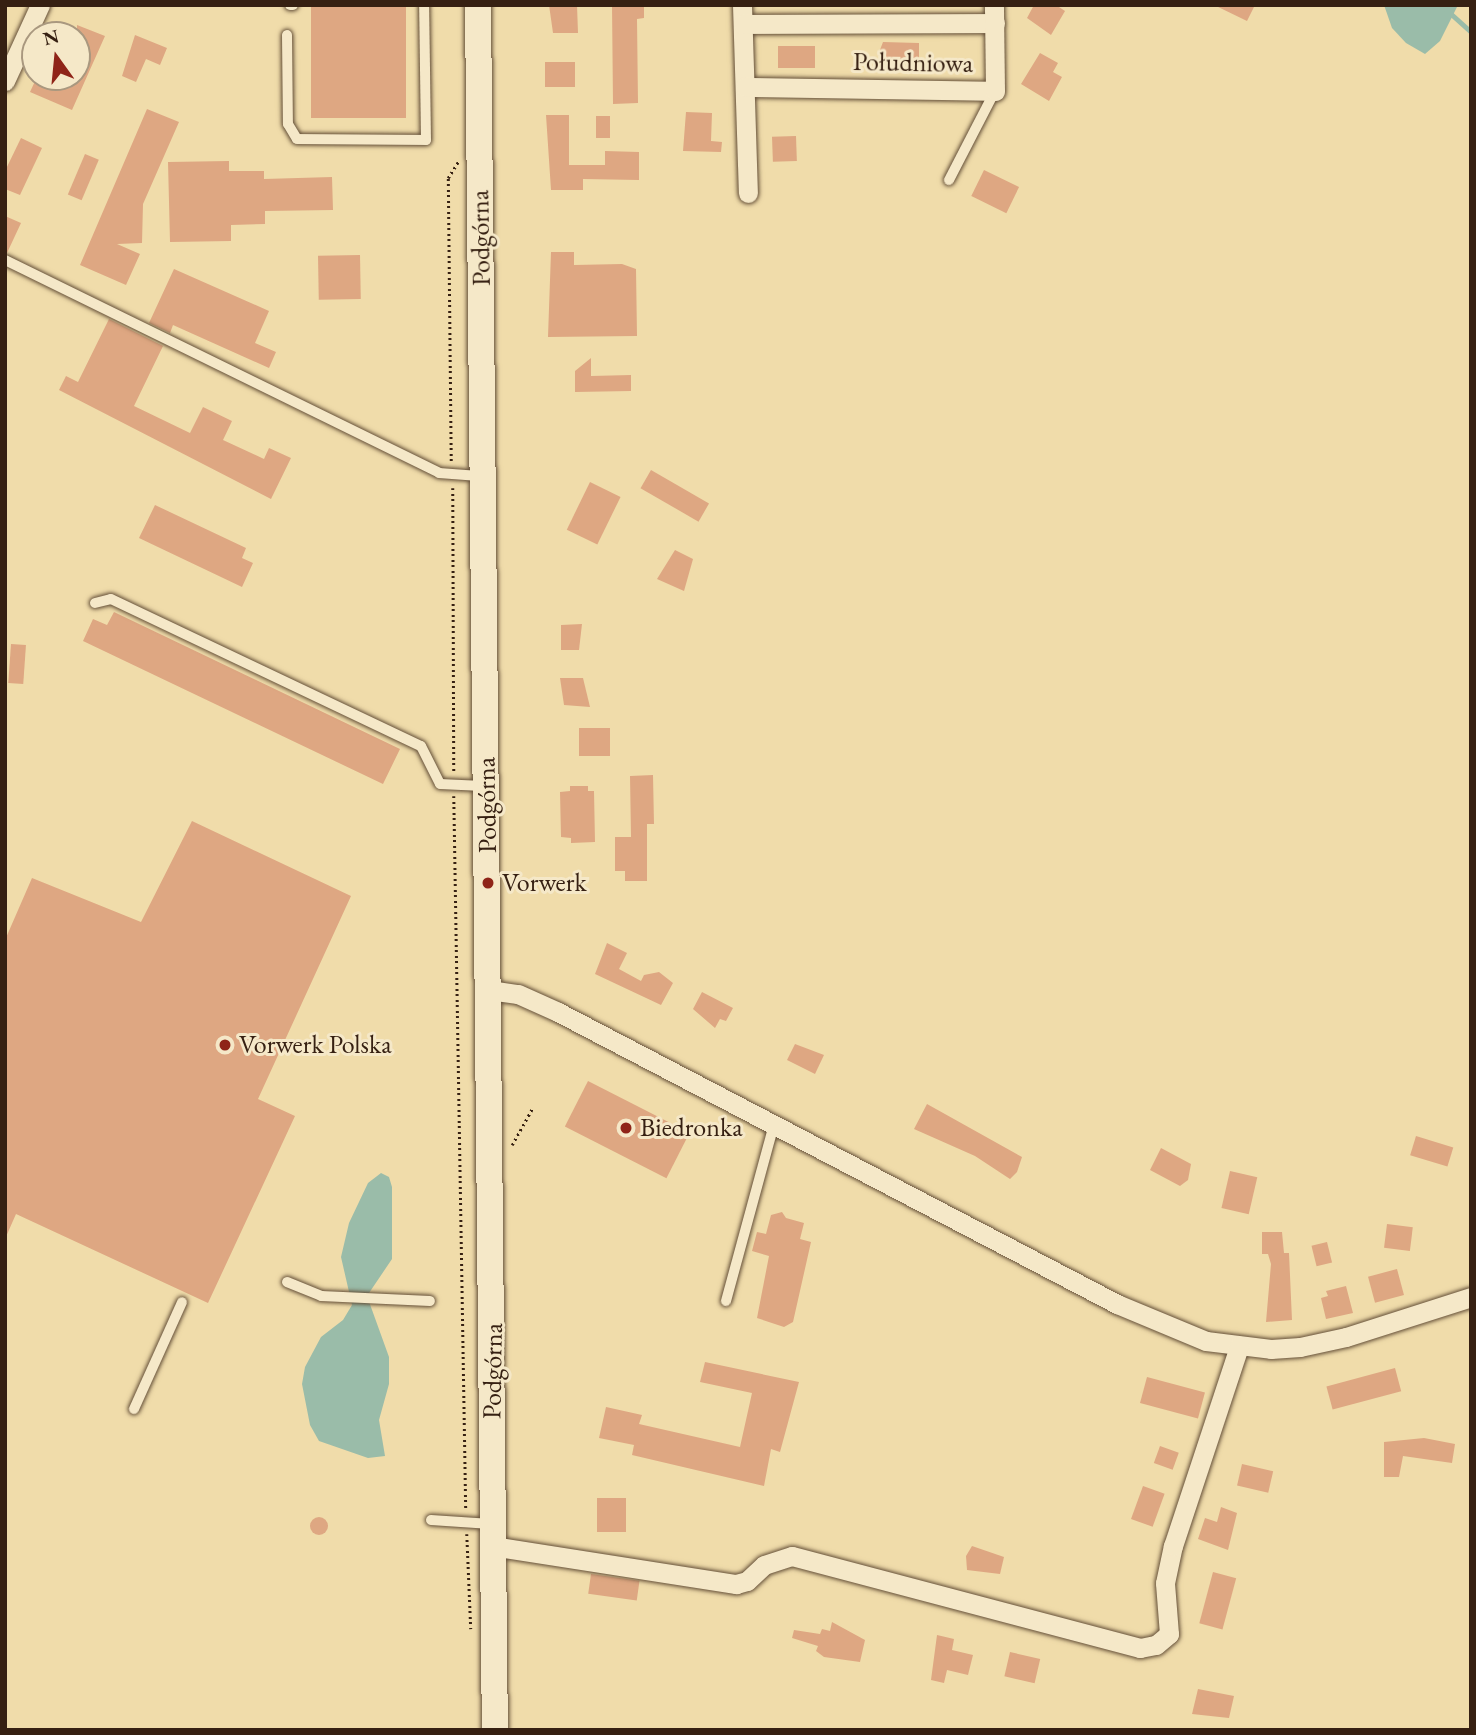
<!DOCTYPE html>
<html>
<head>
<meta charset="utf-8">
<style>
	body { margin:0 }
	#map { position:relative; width:1476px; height:1735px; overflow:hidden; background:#f0dcaa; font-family:"EB Garamond",serif }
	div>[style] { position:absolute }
	.water>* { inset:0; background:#9abca9 }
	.stream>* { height:5px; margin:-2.5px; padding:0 2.5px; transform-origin:2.5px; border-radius:2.5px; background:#9abca9 }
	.building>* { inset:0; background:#dea782; transform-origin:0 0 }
	.round { border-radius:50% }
	.path>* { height:2.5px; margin-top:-1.25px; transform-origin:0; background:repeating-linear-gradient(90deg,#362012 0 2px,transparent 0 5.5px) }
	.roads { filter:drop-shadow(0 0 2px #644f38) drop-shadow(0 0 2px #644f38) }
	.lane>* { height:10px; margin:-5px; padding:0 5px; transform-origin:5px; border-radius:5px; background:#f5e8c8 }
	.street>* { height:19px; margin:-9.5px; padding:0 9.5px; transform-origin:9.5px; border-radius:9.5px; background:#f5e8c8 }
	.secondary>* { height:26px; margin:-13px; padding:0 13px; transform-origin:13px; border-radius:13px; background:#f5e8c8 }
	.dots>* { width:19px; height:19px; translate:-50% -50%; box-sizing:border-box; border:4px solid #f5e8c8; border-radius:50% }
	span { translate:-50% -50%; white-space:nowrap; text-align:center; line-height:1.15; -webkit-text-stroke:6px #f5e8c8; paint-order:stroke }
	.street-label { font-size:26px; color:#362012 }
	.poi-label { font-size:26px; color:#362012 }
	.left { translate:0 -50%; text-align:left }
	.frame { position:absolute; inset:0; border:7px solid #362012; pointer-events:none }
	.north { position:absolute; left:21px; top:21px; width:70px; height:70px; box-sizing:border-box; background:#f5e8c8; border:2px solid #a9987f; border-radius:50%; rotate:345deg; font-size:19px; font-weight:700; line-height:28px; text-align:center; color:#362012 }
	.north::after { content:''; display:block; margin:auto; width:24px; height:32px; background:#8f2418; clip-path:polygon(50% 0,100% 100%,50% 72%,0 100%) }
</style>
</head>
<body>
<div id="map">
	<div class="water">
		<i style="clip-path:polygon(1384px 5px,1458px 5px,1440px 41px,1425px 54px,1406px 43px,1392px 28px)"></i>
		<i style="clip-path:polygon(381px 1173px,389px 1177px,392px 1187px,392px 1259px,367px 1296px,389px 1357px,389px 1384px,379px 1420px,385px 1456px,368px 1458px,319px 1441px,310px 1425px,302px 1384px,305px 1367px,321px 1337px,343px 1320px,352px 1305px,341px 1257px,349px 1223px,368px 1183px)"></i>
	</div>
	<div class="stream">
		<i style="left:1441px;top:5px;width:40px;rotate:42deg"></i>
	</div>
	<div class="building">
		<i style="left:311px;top:5px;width:95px;height:113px"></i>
		<i style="clip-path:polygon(549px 5px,577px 5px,578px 33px,553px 33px)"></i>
		<i style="clip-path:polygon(612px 5px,644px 5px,644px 18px,637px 19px,638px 103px,613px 104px)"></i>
		<i style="clip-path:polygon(1034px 5px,1056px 5px,1065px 11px,1051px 35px,1027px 18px)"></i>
		<i style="clip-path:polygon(1214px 5px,1255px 5px,1247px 21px)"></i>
		<i style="clip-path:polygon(77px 25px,105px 36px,72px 110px,30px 92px,37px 77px,77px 77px)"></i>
		<i style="clip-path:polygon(135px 35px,167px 48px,160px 65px,146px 59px,136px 82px,122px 76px)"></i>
		<i style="clip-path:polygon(883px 42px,919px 43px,919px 59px,904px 59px,904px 67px,890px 67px,878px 55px)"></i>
		<i style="left:778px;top:46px;width:37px;height:22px"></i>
		<i style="clip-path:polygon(1040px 53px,1058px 63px,1053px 72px,1062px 77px,1049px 101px,1021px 84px)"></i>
		<i style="left:545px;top:62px;width:30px;height:25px"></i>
		<i style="clip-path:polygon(147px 109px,179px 122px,143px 204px,142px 243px,117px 244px,140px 254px,126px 285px,80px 265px)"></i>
		<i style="clip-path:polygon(686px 112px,712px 113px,711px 141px,722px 142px,721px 152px,683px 151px)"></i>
		<i style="clip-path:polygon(546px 115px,569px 115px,569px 165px,605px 165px,605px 151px,639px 152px,639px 180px,583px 179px,583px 190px,551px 190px)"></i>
		<i style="left:596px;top:116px;width:14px;height:22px"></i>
		<i style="left:796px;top:136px;width:25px;height:24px;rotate:88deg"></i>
		<i style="clip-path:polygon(21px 138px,42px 148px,20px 195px,5px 189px,5px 171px)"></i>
		<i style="left:85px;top:154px;width:15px;height:44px;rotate:23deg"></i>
		<i style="clip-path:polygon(229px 161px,229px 171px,264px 171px,264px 179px,332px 177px,333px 210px,265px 211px,265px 224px,231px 225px,231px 241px,170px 242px,168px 162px)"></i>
		<i style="left:984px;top:170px;width:39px;height:29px;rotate:26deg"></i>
		<i style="clip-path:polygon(5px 216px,21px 223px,7px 253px,5px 253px)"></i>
		<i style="clip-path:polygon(551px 252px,574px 252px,574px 265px,622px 264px,636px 269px,637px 336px,548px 337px)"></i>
		<i style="left:360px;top:255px;width:44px;height:42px;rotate:89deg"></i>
		<i style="clip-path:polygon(174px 269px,269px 311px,255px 343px,276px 352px,269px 368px,173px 325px,170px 333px,149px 323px)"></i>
		<i style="clip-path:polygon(109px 319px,163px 346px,134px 406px,190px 433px,203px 407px,232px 421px,223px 440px,264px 459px,269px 448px,291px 458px,271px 499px,59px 390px,66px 376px,78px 382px)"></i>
		<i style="clip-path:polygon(591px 358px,591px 376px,631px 375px,631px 391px,575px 392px,575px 371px)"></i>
		<i style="left:651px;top:470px;width:67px;height:21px;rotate:30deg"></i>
		<i style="left:590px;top:482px;width:34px;height:53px;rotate:26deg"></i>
		<i style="clip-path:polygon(155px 505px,246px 548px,242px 558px,253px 563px,242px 587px,139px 538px)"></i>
		<i style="clip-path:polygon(675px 550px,693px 559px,684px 591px,657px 579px)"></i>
		<i style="clip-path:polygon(114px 612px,400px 749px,383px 784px,83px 641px,93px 619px,107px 625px)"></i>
		<i style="clip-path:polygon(582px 624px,579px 650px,561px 650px,561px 625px)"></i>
		<i style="left:11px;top:644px;width:15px;height:39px;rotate:4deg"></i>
		<i style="clip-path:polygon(560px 678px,583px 678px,590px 707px,564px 705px)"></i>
		<i style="left:579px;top:728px;width:31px;height:28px"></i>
		<i style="clip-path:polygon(653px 775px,654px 824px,647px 824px,647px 881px,625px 881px,625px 871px,615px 871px,615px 837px,631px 837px,630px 776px)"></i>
		<i style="clip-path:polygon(570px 786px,588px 786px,588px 791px,594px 791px,595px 842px,571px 843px,571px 838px,561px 837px,560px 792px,570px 791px)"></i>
		<i style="clip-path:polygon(192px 821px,351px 896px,258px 1099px,295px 1116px,208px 1303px,16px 1214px,5px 1239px,5px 940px,32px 878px,141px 922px)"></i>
		<i style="clip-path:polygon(607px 943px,627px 953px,619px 969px,641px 981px,644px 975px,659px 972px,673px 983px,661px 1005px,595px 974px)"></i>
		<i style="clip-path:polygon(702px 992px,733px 1008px,726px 1021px,720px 1019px,715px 1028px,693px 1009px)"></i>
		<i style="clip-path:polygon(795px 1044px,824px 1055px,815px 1074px,787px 1060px)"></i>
		<i style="left:588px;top:1081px;width:114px;height:51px;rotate:27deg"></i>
		<i style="clip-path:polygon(927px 1104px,1022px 1157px,1017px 1172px,1010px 1179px,975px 1156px,914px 1129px)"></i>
		<i style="left:1416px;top:1136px;width:39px;height:20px;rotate:17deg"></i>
		<i style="clip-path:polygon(1161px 1148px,1191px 1164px,1188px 1180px,1180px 1186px,1150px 1170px)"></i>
		<i style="left:1230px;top:1171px;width:28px;height:38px;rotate:13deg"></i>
		<i style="clip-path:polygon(782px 1212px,786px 1218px,804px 1223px,800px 1239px,811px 1242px,793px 1322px,784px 1327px,757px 1318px,769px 1256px,752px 1251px,757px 1232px,766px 1234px,771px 1215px)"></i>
		<i style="left:1387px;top:1224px;width:26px;height:24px;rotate:7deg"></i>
		<i style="clip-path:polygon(1262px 1232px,1282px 1232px,1284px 1253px,1289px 1253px,1292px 1320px,1266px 1322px,1271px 1264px,1268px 1254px,1262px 1254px)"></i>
		<i style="left:1327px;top:1242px;width:21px;height:16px;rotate:76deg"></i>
		<i style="left:1397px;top:1269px;width:27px;height:30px;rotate:75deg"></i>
		<i style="clip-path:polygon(1346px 1286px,1353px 1313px,1326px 1319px,1321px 1298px,1328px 1296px,1326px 1291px)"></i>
		<i style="clip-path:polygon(705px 1362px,799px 1382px,780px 1452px,771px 1449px,764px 1486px,632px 1455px,634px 1445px,599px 1438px,606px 1407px,642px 1415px,639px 1424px,740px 1447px,752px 1393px,700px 1382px)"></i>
		<i style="left:1395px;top:1368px;width:24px;height:71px;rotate:75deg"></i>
		<i style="left:1147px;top:1377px;width:60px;height:27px;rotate:15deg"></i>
		<i style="clip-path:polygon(1424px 1438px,1455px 1444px,1452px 1463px,1403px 1456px,1399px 1477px,1384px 1477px,1384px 1442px)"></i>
		<i style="left:1160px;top:1446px;width:20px;height:18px;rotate:20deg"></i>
		<i style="left:1242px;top:1464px;width:32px;height:22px;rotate:13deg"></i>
		<i style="left:1143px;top:1486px;width:23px;height:35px;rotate:20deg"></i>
		<i style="left:597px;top:1498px;width:29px;height:34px"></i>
		<i style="clip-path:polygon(1221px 1507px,1237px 1513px,1228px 1550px,1198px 1539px,1205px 1518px,1217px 1522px)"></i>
		<i class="round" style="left:310px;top:1517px;width:18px;height:18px"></i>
		<i style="clip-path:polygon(972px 1546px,1004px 1557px,1000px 1574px,967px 1570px,966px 1556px)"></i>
		<i style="left:1213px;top:1572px;width:24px;height:53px;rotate:15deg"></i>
		<i style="left:591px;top:1574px;width:49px;height:20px;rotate:8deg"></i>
		<i style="clip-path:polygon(832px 1622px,865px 1640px,860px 1662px,824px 1657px,816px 1651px,818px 1646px,792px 1638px,794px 1630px,820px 1634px,822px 1629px,830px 1631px)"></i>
		<i style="clip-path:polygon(937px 1635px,954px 1639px,952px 1650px,973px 1655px,968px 1675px,947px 1670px,944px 1683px,931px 1680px)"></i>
		<i style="left:1010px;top:1652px;width:31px;height:25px;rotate:13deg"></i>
		<i style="clip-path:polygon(1198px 1689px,1234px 1696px,1229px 1718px,1192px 1714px)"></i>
	</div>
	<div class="path">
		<i style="left:451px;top:461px;width:283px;rotate:-90.6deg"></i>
		<i style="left:448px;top:178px;width:19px;rotate:-58deg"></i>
		<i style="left:453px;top:488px;width:284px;rotate:89.8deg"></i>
		<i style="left:454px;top:796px;width:714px;rotate:89.04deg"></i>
		<i style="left:512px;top:1145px;width:41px;rotate:-60.9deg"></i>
		<i style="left:467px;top:1534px;width:95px;rotate:87.6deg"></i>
	</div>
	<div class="roads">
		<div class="lane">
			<i style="left:290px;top:5px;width:3px"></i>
			<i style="left:287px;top:35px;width:89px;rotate:89.4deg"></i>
			<i style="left:288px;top:124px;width:17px;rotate:59deg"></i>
			<i style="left:297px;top:139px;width:129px;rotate:0.4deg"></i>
			<i style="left:426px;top:140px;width:135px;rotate:-90.8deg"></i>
			<i style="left:949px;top:180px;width:100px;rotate:-62.7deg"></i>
			<i style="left:5px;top:260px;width:483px;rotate:26.1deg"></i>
			<i style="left:439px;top:473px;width:40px;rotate:4.3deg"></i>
			<i style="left:95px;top:603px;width:16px;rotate:-14deg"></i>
			<i style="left:111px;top:599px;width:343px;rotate:25.4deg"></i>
			<i style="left:421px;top:746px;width:42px;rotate:63.4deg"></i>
			<i style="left:440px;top:784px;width:43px;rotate:2.7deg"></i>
			<i style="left:287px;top:1282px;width:37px;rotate:22deg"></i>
			<i style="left:321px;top:1296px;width:109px;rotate:2.6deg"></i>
			<i style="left:726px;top:1301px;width:183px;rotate:-74.8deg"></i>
			<i style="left:134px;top:1409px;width:117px;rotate:-65.8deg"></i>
			<i style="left:431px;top:1520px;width:60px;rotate:3.8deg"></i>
		</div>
		<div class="street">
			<i style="left:742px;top:5px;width:188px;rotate:88.2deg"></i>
			<i style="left:743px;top:24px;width:252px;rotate:-0.2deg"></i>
			<i style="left:5px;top:81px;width:84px;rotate:-65.3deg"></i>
			<i style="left:745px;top:87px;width:250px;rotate:0.9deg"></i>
			<i style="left:995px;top:91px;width:86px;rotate:-90.7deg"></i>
			<i style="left:489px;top:990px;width:29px;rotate:8deg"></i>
			<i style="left:518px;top:994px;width:44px;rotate:24.2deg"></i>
			<i style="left:558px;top:1012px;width:631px;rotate:27.58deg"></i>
			<i style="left:1117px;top:1304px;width:96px;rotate:22.6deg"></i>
			<i style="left:1206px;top:1341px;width:65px;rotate:7deg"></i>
			<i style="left:1271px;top:1349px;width:29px;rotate:-4deg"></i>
			<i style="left:1300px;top:1347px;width:47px;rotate:-12.3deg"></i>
			<i style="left:1346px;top:1337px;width:131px;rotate:-17.7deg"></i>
			<i style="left:492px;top:1546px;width:247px;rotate:8.9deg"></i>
			<i style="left:736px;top:1584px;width:11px;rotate:-15deg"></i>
			<i style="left:747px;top:1581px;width:23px;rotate:-43deg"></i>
			<i style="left:764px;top:1565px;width:29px;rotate:-18deg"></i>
			<i style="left:792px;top:1556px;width:360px;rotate:14.8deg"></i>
			<i style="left:1140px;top:1648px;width:16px;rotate:-11deg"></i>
			<i style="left:1156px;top:1645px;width:17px;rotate:-40deg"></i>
			<i style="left:1169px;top:1634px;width:51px;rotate:-94.5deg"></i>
			<i style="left:1165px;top:1583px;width:38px;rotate:-78deg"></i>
			<i style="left:1173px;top:1546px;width:211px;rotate:-71.7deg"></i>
		</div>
		<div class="secondary">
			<i style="left:478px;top:5px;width:1725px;rotate:89.44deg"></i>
		</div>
	</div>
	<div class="dots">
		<i style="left:488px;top:883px;background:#8f2418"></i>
		<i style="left:225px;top:1045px;background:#8f2418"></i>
		<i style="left:626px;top:1128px;background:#8f2418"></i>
	</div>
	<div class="street-label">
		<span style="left:913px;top:63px;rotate:1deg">Południowa</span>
		<span style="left:481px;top:238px;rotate:-91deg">Podgórna</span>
		<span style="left:487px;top:805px;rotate:-91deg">Podgórna</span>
		<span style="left:493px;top:1371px;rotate:-89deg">Podgórna</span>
	</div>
	<div class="poi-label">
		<span class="left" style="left:502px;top:883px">Vorwerk</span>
		<span class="left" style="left:239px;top:1045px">Vorwerk Polska</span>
		<span class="left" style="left:640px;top:1128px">Biedronka</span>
	</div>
	<div class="frame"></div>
	<div class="north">N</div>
</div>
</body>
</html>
